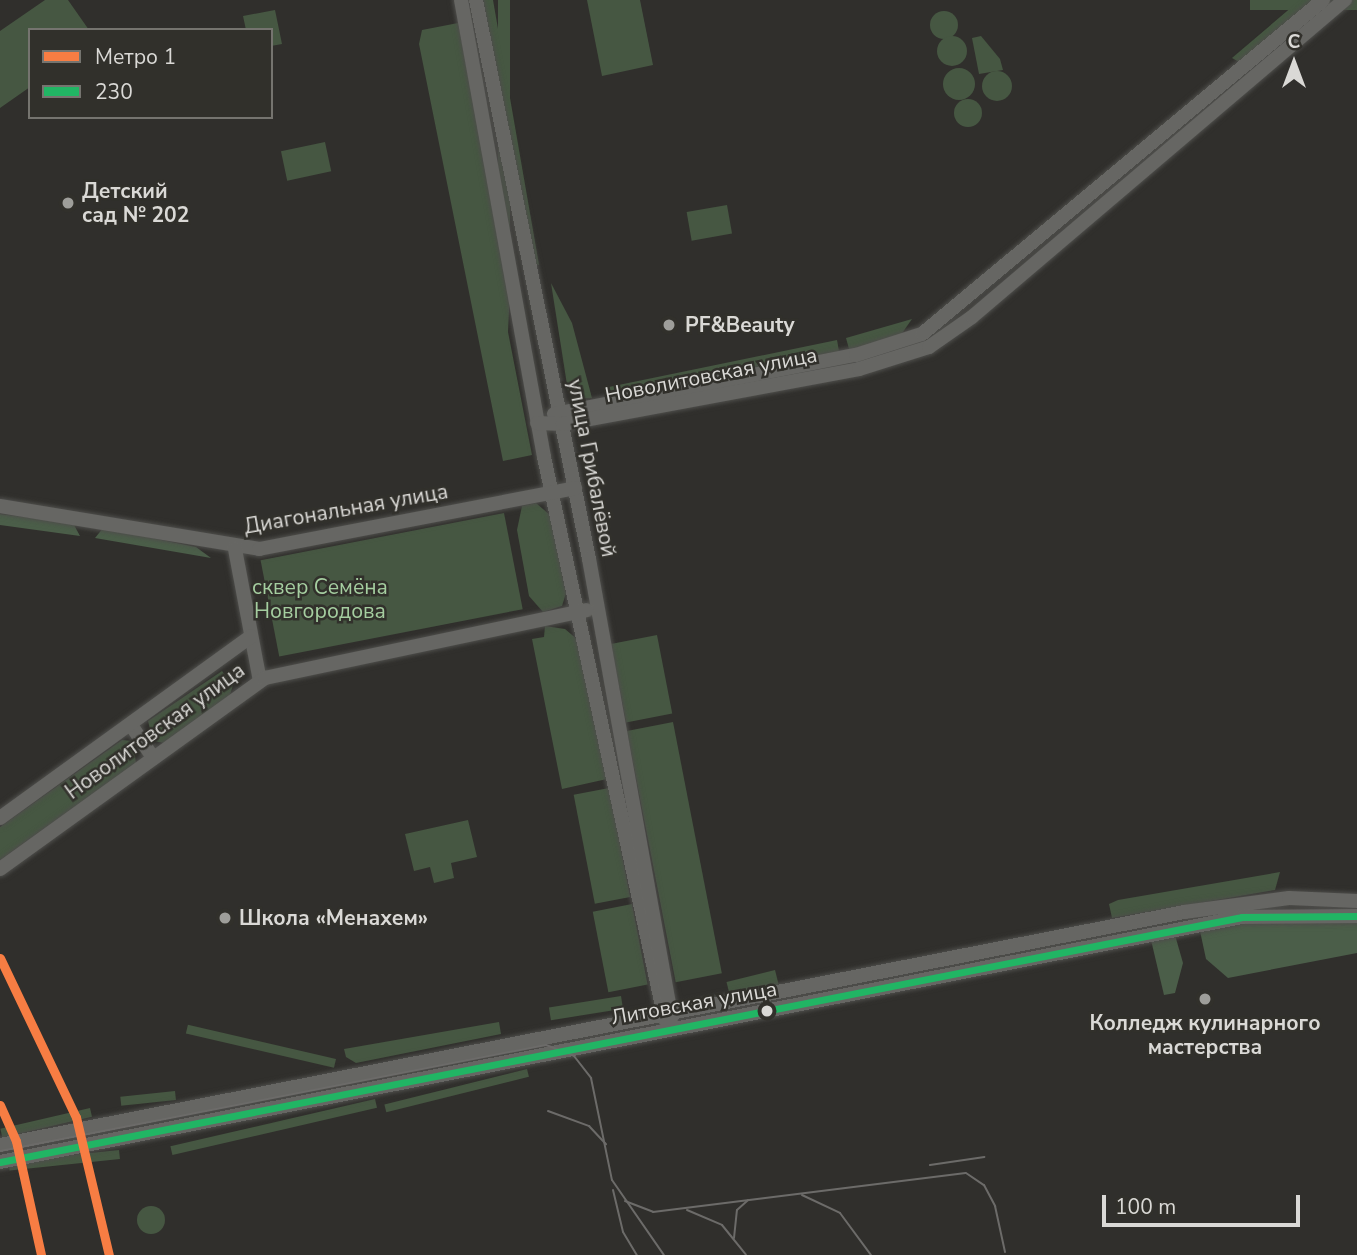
<!DOCTYPE html>
<html>
<head>
<meta charset="utf-8">
<style>
	body { margin:0 }
	#map { position:relative; width:1357px; height:1255px; overflow:hidden; background:#302f2c; font-family:"Nunito Sans",sans-serif }
	div>[style] { position:absolute }
	.green>* { inset:0; background:#465742; transform-origin:0 0 }
	.round { border-radius:50% }
	.forest>* { inset:0; background:#4b5e49 }
	.roads { filter:drop-shadow(0 0 2px #4e4e4b) drop-shadow(0 0 2px #4e4e4b) }
	.minor>* { height:14px; margin:-7px; padding:0 7px; transform-origin:7px; border-radius:7px; background:#666663 }
	.tram>* { height:2px; margin:-1px; padding:0 1px; transform-origin:1px; border-radius:1px; background:#6c6b69 }
	.bus-1>* { height:7px; margin:-3.5px; padding:0 3.5px; transform-origin:3.5px; border-radius:3.5px; background:#21b564 }
	.metro-1>* { height:9px; margin:-4.5px; padding:0 4.5px; transform-origin:4.5px; border-radius:4.5px; background:#f77d43 }
	.dots>* { width:19px; height:19px; translate:-50% -50%; box-sizing:border-box; border:4px solid #31302b; border-radius:50% }
	span { translate:-50% -50%; white-space:nowrap; text-align:center; line-height:1.15; -webkit-text-stroke:5px #31302b; paint-order:stroke }
	.poi-label { font-size:21px; color:#dad9d6; font-weight:700 }
	.left { translate:0 -50%; text-align:left }
	.street-label { font-size:21px; color:#dad9d6 }
	.park-label { font-size:21px; color:#a5cea0 }
	.legend { position:absolute; left:28px; top:28px; width:245px; height:91px; box-sizing:border-box; background:#31302b; border:2px solid #75746f; margin:0; padding:9px 12px; list-style:none; font-size:21px; color:#dad9d6 }
	.legend li { display:flex; align-items:center; gap:14px; height:35px }
	.legend b { width:35px; border:2px solid #75746f }
	.north { position:absolute; left:1259px; top:28px; width:70px; height:70px; -webkit-text-stroke:5px #31302b; paint-order:stroke; rotate:0deg; font-size:19px; font-weight:700; line-height:28px; text-align:center; color:#dad9d6 }
	.north::after { content:''; display:block; margin:auto; width:24px; height:32px; background:#dad9d6; clip-path:polygon(50% 0,100% 100%,50% 72%,0 100%) }
	.scale { position:absolute; left:1102px; top:1195px; width:198px; height:32px; box-sizing:border-box; border:4px solid #dad9d6; border-top:0; padding-left:9px; font-size:21px; line-height:24px; white-space:nowrap; color:#dad9d6; -webkit-text-stroke:5px #31302b; paint-order:stroke }
</style>
</head>
<body>
<div id="map">
	<div class="green">
		<i style="clip-path:polygon(45px 0,68px 0,89px 30px,30px 30px,30px 87px,0 108px,0 31px)"></i>
		<i style="clip-path:polygon(483px 0,493px 0,539px 265px,536px 264px)"></i>
		<i style="left:498px;top:0;width:12px;height:263px"></i>
		<i style="clip-path:polygon(587px 0,640px 0,653px 65px,602px 76px)"></i>
		<i style="clip-path:polygon(1300px 0,1313px 0,1239px 62px,1232px 58px)"></i>
		<i style="left:1357px;top:0;width:10px;height:107px;rotate:90deg"></i>
		<i style="clip-path:polygon(275px 10px,282px 44px,271px 46px,271px 30px,246px 30px,243px 16px)"></i>
		<i class="round" style="left:930px;top:11px;width:28px;height:28px"></i>
		<i style="clip-path:polygon(458px 23px,510px 290px,508px 332px,532px 455px,503px 461px,419px 44px,422px 30px)"></i>
		<i style="clip-path:polygon(981px 36px,1000px 59px,1003px 70px,979px 74px,972px 38px)"></i>
		<i class="round" style="left:937px;top:36px;width:30px;height:30px"></i>
		<i class="round" style="left:943px;top:68px;width:32px;height:32px"></i>
		<i class="round" style="left:982px;top:71px;width:30px;height:30px"></i>
		<i class="round" style="left:954px;top:99px;width:28px;height:28px"></i>
		<i style="left:325px;top:142px;width:30px;height:45px;rotate:78deg"></i>
		<i style="left:727px;top:205px;width:29px;height:41px;rotate:80deg"></i>
		<i style="clip-path:polygon(551px 283px,572px 323px,592px 398px,577px 399px,568px 391px)"></i>
		<i style="clip-path:polygon(912px 319px,898px 339px,849px 349px,846px 338px)"></i>
		<i style="clip-path:polygon(837px 340px,839px 351px,605px 396px,604px 388px)"></i>
		<i style="clip-path:polygon(536px 503px,550px 515px,566px 593px,562px 606px,543px 612px,529px 596px,517px 530px,522px 506px)"></i>
		<i style="left:504px;top:513px;width:98px;height:248px;rotate:79deg"></i>
		<i style="clip-path:polygon(545px 626px,565px 629px,578px 640px,607px 779px,562px 789px,532px 639px,544px 637px)"></i>
		<i style="left:657px;top:635px;width:80px;height:47px;rotate:79deg"></i>
		<i style="clip-path:polygon(222px 671px,233px 685px,230px 695px,164px 743px,153px 741px,148px 721px)"></i>
		<i style="left:673px;top:722px;width:256px;height:47px;rotate:79deg"></i>
		<i style="clip-path:polygon(122px 740px,133px 741px,136px 763px,0 860px,0 827px)"></i>
		<i style="left:609px;top:788px;width:111px;height:36px;rotate:79deg"></i>
		<i style="clip-path:polygon(468px 820px,477px 857px,451px 863px,454px 878px,434px 883px,430px 867px,414px 871px,405px 834px)"></i>
		<i style="clip-path:polygon(1280px 872px,1275px 890px,1112px 918px,1109px 904px,1118px 900px)"></i>
		<i style="left:632px;top:904px;width:82px;height:40px;rotate:79deg"></i>
		<i style="left:775px;top:970px;width:16px;height:50px;rotate:76deg"></i>
		<i style="left:621px;top:996px;width:13px;height:73px;rotate:81deg"></i>
		<i style="clip-path:polygon(499px 1022px,501px 1034px,356px 1063px,346px 1057px,344px 1049px)"></i>
		<i style="left:336px;top:1059px;width:9px;height:152px;rotate:103deg"></i>
		<i style="left:527px;top:1069px;width:8px;height:147px;rotate:76deg"></i>
		<i style="left:175px;top:1091px;width:9px;height:55px;rotate:84deg"></i>
		<i style="left:375px;top:1099px;width:9px;height:210px;rotate:77deg"></i>
		<i style="left:90px;top:1108px;width:9px;height:92px;rotate:77deg"></i>
		<i style="left:119px;top:1150px;width:9px;height:111px;rotate:84deg"></i>
		<i class="round" style="left:137px;top:1206px;width:28px;height:28px"></i>
	</div>
	<div class="forest">
		<i style="clip-path:polygon(0 514px,73px 523px,80px 536px,0 525px)"></i>
		<i style="clip-path:polygon(103px 528px,196px 547px,211px 558px,95px 538px)"></i>
		<i style="clip-path:polygon(1357px 922px,1357px 953px,1228px 978px,1206px 959px,1200px 931px,1236px 924px)"></i>
		<i style="clip-path:polygon(1175px 935px,1183px 963px,1175px 993px,1164px 995px,1151px 940px)"></i>
	</div>
	<div class="roads">
		<div class="minor">
			<i style="left:461px;top:0;width:464px;rotate:79.7deg"></i>
			<i style="left:544px;top:457px;width:576px;rotate:77.87deg"></i>
			<i style="left:476px;top:0;width:570px;rotate:78.57deg"></i>
			<i style="left:589px;top:559px;width:466px;rotate:79.8deg"></i>
			<i style="left:554px;top:414px;width:308px;rotate:-11.1deg"></i>
			<i style="left:856px;top:355px;width:69px;rotate:-17.7deg"></i>
			<i style="left:922px;top:334px;width:522px;rotate:-39.79deg"></i>
			<i style="left:537px;top:423px;width:26px;rotate:2deg"></i>
			<i style="left:563px;top:424px;width:301px;rotate:-10.5deg"></i>
			<i style="left:859px;top:369px;width:73px;rotate:-17.4deg"></i>
			<i style="left:929px;top:347px;width:52px;rotate:-34.9deg"></i>
			<i style="left:972px;top:317px;width:490px;rotate:-40.4deg"></i>
			<i style="left:0;top:506px;width:263px;rotate:9.4deg"></i>
			<i style="left:259px;top:549px;width:322px;rotate:-10.9deg"></i>
			<i style="left:235px;top:549px;width:134px;rotate:79.3deg"></i>
			<i style="left:131px;top:725px;width:40px;rotate:56deg"></i>
			<i style="left:0;top:818px;width:310px;rotate:-35.9deg"></i>
			<i style="left:0;top:869px;width:327px;rotate:-35.8deg"></i>
			<i style="left:265px;top:678px;width:329px;rotate:-11.9deg"></i>
			<i style="left:0;top:1145px;width:1207px;rotate:-11.13deg"></i>
			<i style="left:1184px;top:912px;width:106px;rotate:-7.6deg"></i>
			<i style="left:1289px;top:898px;width:68px;rotate:2.5deg"></i>
			<i style="left:0;top:1162px;width:1266px;rotate:-11.16deg"></i>
			<i style="left:1242px;top:917px;width:115px;rotate:-0.5deg"></i>
		</div>
	</div>
	<div class="tram">
		<i style="left:548px;top:1111px;width:44px;rotate:20.1deg"></i>
		<i style="left:589px;top:1126px;width:25px;rotate:47deg"></i>
		<i style="left:0;top:1151px;width:556px;rotate:-10.99deg"></i>
		<i style="left:546px;top:1045px;width:30px;rotate:21deg"></i>
		<i style="left:574px;top:1056px;width:28px;rotate:52deg"></i>
		<i style="left:591px;top:1078px;width:104px;rotate:78.4deg"></i>
		<i style="left:612px;top:1180px;width:91px;rotate:55.3deg"></i>
		<i style="left:930px;top:1165px;width:55px;rotate:-8.4deg"></i>
		<i style="left:613px;top:1190px;width:43px;rotate:76.6deg"></i>
		<i style="left:623px;top:1232px;width:27px;rotate:59deg"></i>
		<i style="left:802px;top:1195px;width:42px;rotate:25.3deg"></i>
		<i style="left:840px;top:1213px;width:52px;rotate:53.6deg"></i>
		<i style="left:625px;top:1201px;width:30px;rotate:21deg"></i>
		<i style="left:653px;top:1212px;width:315px;rotate:-7.1deg"></i>
		<i style="left:966px;top:1173px;width:22px;rotate:34deg"></i>
		<i style="left:984px;top:1185px;width:24px;rotate:62deg"></i>
		<i style="left:995px;top:1206px;width:47px;rotate:77.7deg"></i>
		<i style="left:687px;top:1210px;width:38px;rotate:23deg"></i>
		<i style="left:722px;top:1225px;width:38px;rotate:51deg"></i>
		<i style="left:734px;top:1238px;width:28px;rotate:-84deg"></i>
		<i style="left:737px;top:1210px;width:15px;rotate:-42deg"></i>
	</div>
	<div class="bus-1">
		<i style="left:0;top:1162px;width:1266px;rotate:-11.16deg"></i>
		<i style="left:1242px;top:917px;width:115px;rotate:-0.5deg"></i>
	</div>
	<div class="metro-1">
		<i style="left:0;top:958px;width:176px;rotate:64.5deg"></i>
		<i style="left:76px;top:1117px;width:142px;rotate:76.6deg"></i>
		<i style="left:0;top:1105px;width:39px;rotate:66deg"></i>
		<i style="left:16px;top:1141px;width:117px;rotate:77.6deg"></i>
	</div>
	<div class="dots">
		<i style="left:68px;top:203px;background:#9e9e9a"></i>
		<i style="left:669px;top:325px;background:#9e9e9a"></i>
		<i style="left:225px;top:918px;background:#9e9e9a"></i>
		<i style="left:1205px;top:999px;background:#9e9e9a"></i>
		<i style="left:767px;top:1011px;background:#dad9d6"></i>
	</div>
	<div class="poi-label">
		<span class="left" style="left:82px;top:203px">Детский<br>сад № 202</span>
		<span class="left" style="left:685px;top:325px">PF&amp;Beauty</span>
		<span class="left" style="left:239px;top:918px">Школа «Менахем»</span>
		<span style="left:1205px;top:1035px">Колледж кулинарного<br>мастерства</span>
	</div>
	<div class="street-label">
		<span style="left:711px;top:375px;rotate:-11deg">Новолитовская улица</span>
		<span style="left:592px;top:468px;rotate:79deg">улица Грибалёвой</span>
		<span style="left:346px;top:509px;rotate:-10deg">Диагональная улица</span>
		<span style="left:155px;top:731px;rotate:-36deg">Новолитовская улица</span>
		<span style="left:694px;top:1003px;rotate:-10deg">Литовская улица</span>
	</div>
	<div class="park-label">
		<span style="left:320px;top:599px">сквер Семёна<br>Новгородова</span>
	</div>
	<ul class="legend">
	<li><b style="height:9px;background:#f77d43"></b>Метро 1</li>
	<li><b style="height:9px;background:#21b564"></b>230</li>
	</ul>
	<div class="north">С</div>
	<div class="scale">100 m</div>
</div>
</body>
</html>
